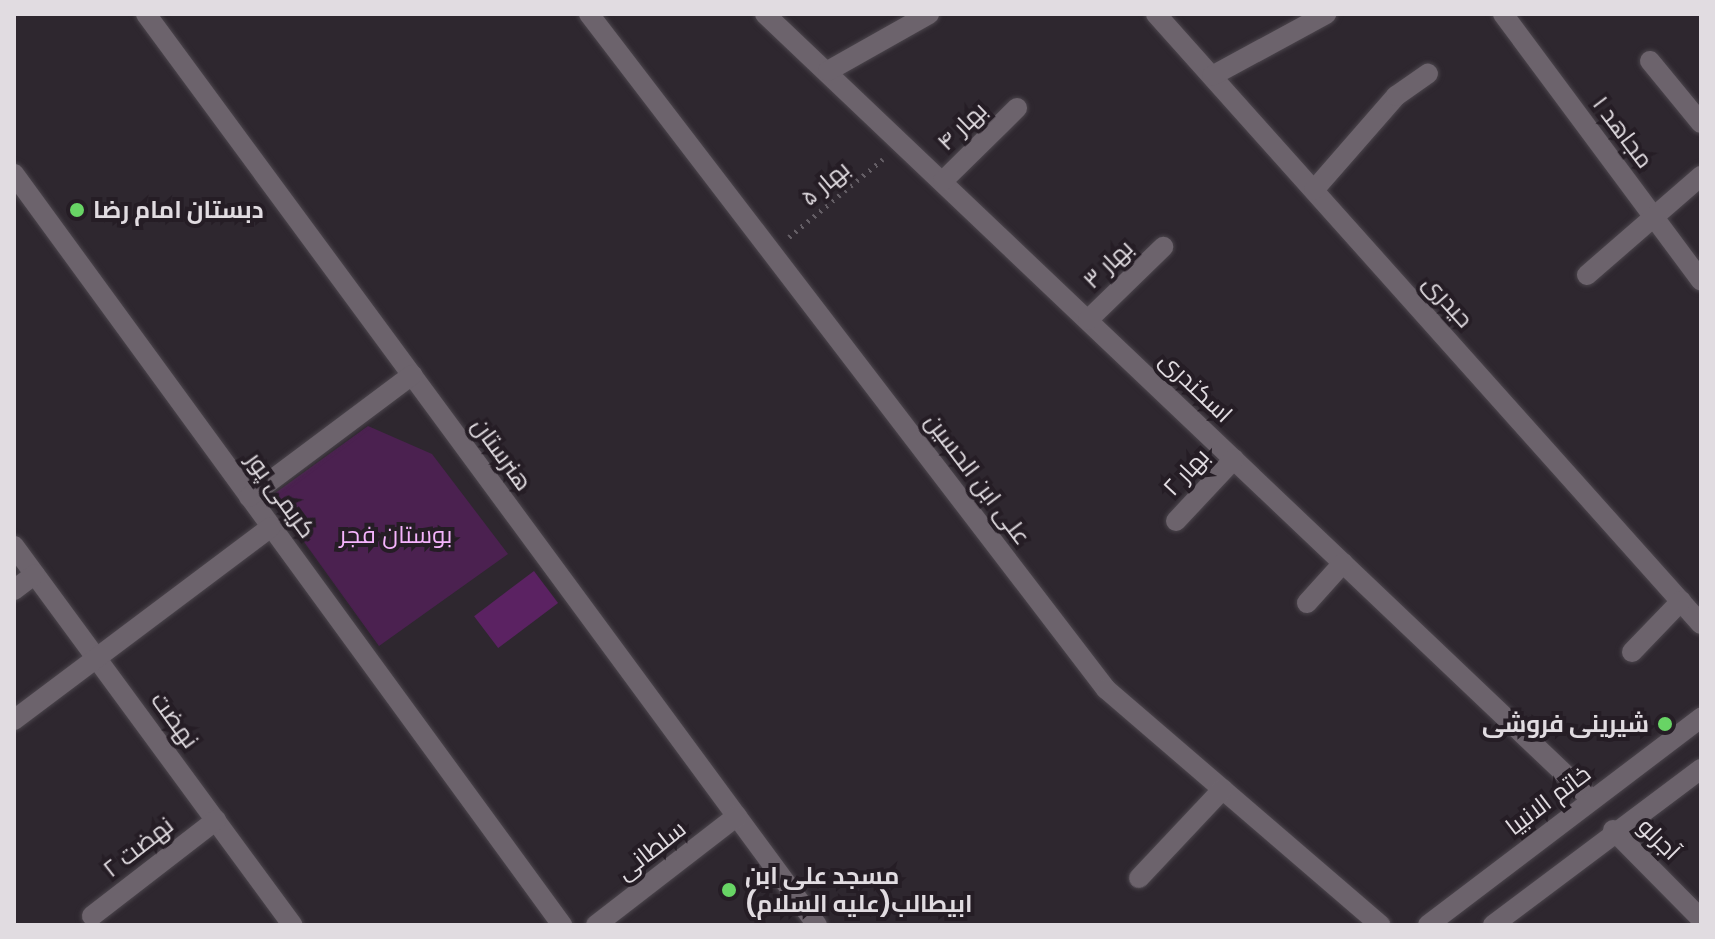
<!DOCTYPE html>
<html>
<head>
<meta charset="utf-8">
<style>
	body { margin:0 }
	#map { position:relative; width:1715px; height:939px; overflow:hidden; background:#2e272f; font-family:Poppins,Cairo,sans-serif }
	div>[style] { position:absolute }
	.green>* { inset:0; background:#4b2150 }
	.building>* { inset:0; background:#5b2262; transform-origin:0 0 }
	.path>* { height:5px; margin-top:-2.5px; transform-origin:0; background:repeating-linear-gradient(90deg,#645e65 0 2px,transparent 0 8px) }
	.roads { filter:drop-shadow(0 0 2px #4b454c) drop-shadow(0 0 2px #4b454c) }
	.minor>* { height:20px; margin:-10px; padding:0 10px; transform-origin:10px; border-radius:10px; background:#6c636c }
	.secondary>* { height:20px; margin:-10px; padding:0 10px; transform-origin:10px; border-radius:10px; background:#6c636c }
	.dots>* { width:22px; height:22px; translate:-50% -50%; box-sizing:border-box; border:4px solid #251d25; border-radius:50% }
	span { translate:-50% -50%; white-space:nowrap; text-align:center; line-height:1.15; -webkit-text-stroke:8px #251d25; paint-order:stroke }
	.street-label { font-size:24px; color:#e1dce1 }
	.poi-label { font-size:24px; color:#e1dce1; font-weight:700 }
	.left { translate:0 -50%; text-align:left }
	.right { translate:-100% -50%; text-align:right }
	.park-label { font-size:24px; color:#f5b4fd }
	.frame { position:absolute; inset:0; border:16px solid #e1dce1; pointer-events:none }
</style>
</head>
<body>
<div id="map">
	<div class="green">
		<i style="clip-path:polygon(368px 426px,432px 454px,508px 554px,379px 646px,271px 496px)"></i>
	</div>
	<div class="building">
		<i style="left:534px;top:571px;width:40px;height:75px;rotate:53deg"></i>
	</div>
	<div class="path">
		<i style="left:789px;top:237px;width:122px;rotate:-39.7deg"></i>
	</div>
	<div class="roads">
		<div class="minor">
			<i style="left:146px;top:14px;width:1131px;rotate:53.63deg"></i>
			<i style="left:589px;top:14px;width:850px;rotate:52.55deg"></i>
			<i style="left:1106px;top:689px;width:362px;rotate:40.7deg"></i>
			<i style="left:765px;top:14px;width:1140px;rotate:43.54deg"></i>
			<i style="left:1156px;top:14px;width:818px;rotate:48.22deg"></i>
			<i style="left:1503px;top:14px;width:332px;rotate:53.4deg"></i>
			<i style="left:1650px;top:61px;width:80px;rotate:50.6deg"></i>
			<i style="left:828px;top:71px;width:116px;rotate:-29.4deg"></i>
			<i style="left:1212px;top:76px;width:130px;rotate:-28.5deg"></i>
			<i style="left:14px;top:174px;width:930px;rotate:53.88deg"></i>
			<i style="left:943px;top:181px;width:104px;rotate:-44.6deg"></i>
			<i style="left:1314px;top:190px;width:125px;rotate:-48.9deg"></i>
			<i style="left:1396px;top:96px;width:39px;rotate:-35deg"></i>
			<i style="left:1587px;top:275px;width:151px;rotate:-41deg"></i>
			<i style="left:1088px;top:320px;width:105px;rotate:-44.2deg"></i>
			<i style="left:249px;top:497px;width:204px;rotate:-36.8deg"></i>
			<i style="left:1176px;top:521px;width:85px;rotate:-46.9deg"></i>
			<i style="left:14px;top:546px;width:470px;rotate:53.7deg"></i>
			<i style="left:14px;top:590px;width:26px;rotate:-37deg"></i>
			<i style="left:1307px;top:603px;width:54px;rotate:-48deg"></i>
			<i style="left:1632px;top:652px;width:71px;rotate:-46.1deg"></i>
			<i style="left:14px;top:720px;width:321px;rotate:-36.9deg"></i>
			<i style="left:1613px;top:830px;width:125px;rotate:45.3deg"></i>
			<i style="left:1139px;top:878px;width:122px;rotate:-46.7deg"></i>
			<i style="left:92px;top:916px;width:157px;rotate:-37.7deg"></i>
			<i style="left:596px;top:925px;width:178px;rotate:-37.7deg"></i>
		</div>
		<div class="secondary">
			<i style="left:1428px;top:925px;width:343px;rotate:-37.2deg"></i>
			<i style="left:1493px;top:925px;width:260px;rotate:-36.9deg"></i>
		</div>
	</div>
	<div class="dots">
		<i style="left:77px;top:210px;background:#68d465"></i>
		<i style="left:1665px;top:724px;background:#68d465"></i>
		<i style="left:729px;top:890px;background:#68d465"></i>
	</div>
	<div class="street-label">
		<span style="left:962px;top:126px;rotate:-44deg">بهار ۴</span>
		<span style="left:1623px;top:132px;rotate:53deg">مجاهد ۱</span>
		<span style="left:825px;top:183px;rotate:-40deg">بهار ۵</span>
		<span style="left:1108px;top:264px;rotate:-44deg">بهار ۳</span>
		<span style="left:1448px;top:301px;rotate:48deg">حیدری</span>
		<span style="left:1196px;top:387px;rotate:44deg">اسکندری</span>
		<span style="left:502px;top:454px;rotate:54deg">هنرستان</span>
		<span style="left:1186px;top:472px;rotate:-47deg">بهار ۲</span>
		<span style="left:978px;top:479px;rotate:53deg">علی ابن الحسین</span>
		<span style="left:281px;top:495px;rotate:54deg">کریمی پور</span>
		<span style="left:175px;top:720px;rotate:54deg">نهضت</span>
		<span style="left:1548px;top:800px;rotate:-37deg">خاتم الانبیا</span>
		<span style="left:1659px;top:839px;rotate:45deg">آجرلو</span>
		<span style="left:138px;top:847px;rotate:-38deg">نهضت ۲</span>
		<span style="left:651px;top:850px;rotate:-38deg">سلطانی</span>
	</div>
	<div class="poi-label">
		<span class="left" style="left:93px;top:210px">دبستان امام رضا</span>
		<span class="right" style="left:1649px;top:724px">شیرینی فروشی</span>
		<span class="left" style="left:745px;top:890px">مسجد علی ابن<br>ابیطالب(علیه السلام)</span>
	</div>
	<div class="park-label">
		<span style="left:396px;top:535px">بوستان فجر</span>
	</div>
	<div class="frame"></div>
</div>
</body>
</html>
